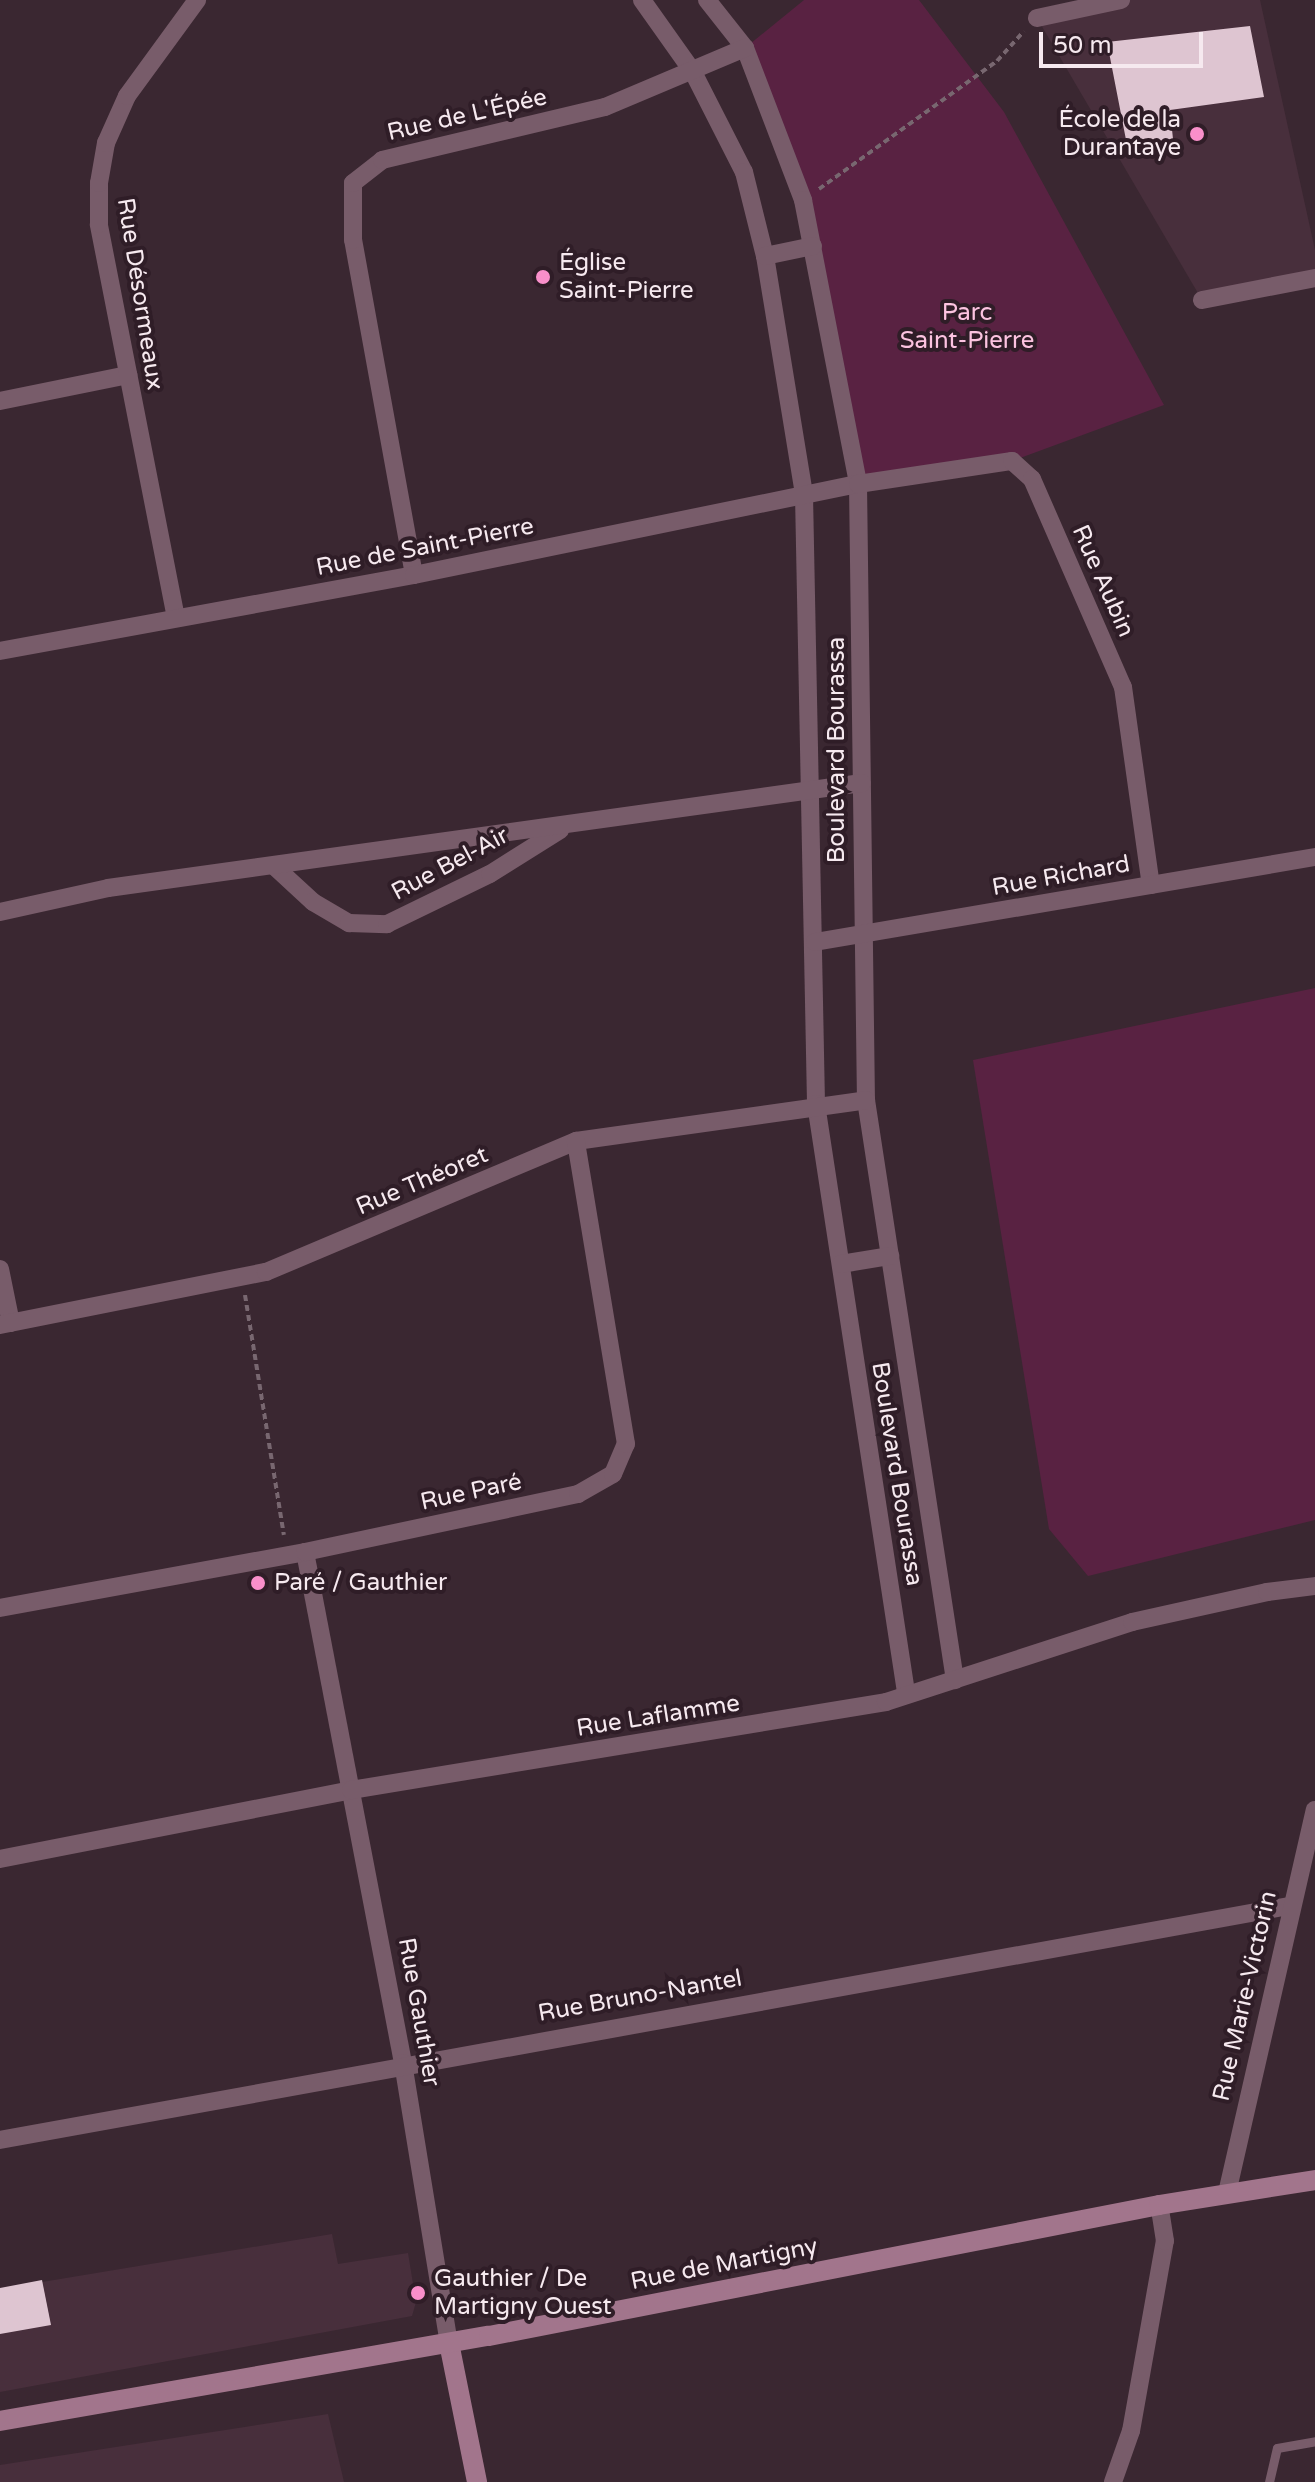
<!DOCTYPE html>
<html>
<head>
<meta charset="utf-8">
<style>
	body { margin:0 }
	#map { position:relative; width:1315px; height:2482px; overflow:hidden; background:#3a2731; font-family:"Varela Round",sans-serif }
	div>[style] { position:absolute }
	.built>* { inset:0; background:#482f3c }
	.green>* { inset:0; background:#592242 }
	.building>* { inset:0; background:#dec5d1 }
	.path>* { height:4px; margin-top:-2px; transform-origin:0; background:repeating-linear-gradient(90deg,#786770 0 6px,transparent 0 10px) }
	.lane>* { height:9px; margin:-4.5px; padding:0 4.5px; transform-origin:4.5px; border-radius:4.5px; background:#785c6a }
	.street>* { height:18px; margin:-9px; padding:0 9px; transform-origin:9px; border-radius:9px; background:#785c6a }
	.secondary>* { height:20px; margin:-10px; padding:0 10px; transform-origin:10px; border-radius:10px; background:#a2758c }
	.dots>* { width:22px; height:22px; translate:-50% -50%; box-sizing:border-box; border:4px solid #2f1d27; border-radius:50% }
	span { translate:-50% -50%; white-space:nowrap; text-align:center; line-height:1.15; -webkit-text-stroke:8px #2f1d27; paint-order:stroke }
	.street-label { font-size:24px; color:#f6e9ef }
	.poi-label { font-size:24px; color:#f6e9ef }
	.right { translate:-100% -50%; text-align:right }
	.left { translate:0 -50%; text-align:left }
	.park-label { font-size:24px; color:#fcc3e0 }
	.scale { position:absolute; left:1039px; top:32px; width:164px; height:36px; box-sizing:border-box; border:4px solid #f6e9ef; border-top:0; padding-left:10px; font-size:24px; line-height:28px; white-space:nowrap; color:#f6e9ef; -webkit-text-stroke:6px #2f1d27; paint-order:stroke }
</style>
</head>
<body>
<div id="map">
	<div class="built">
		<i style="clip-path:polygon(1121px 0,1260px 0,1315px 250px,1315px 278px,1202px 300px,1037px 18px)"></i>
		<i style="clip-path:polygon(332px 2234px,338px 2264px,408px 2253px,416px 2302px,412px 2316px,0 2392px,0 2289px)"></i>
		<i style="clip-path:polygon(328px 2414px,344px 2482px,0 2482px,0 2465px)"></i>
	</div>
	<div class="green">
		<i style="clip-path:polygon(804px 0,919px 0,1004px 112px,1164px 405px,1012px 461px,858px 484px,813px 246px,745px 48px)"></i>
		<i style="clip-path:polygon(1315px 988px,1315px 1520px,1088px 1576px,1049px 1529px,973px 1060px)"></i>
	</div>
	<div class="building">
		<i style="clip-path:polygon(1250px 26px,1264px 97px,1170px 110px,1173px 139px,1127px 145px,1107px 42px)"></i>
		<i style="clip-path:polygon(42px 2280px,51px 2325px,0 2334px,0 2288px)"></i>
	</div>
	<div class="path">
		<i style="left:819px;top:189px;width:219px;rotate:-35.7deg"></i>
		<i style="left:997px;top:61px;width:40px;rotate:-48deg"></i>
		<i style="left:245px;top:1295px;width:243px;rotate:80.8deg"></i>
	</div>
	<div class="lane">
		<i style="left:1269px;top:2482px;width:35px;rotate:-77deg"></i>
		<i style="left:1277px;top:2448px;width:39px;rotate:-10deg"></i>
	</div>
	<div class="street">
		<i style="left:642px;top:0;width:88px;rotate:54.7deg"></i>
		<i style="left:693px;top:72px;width:112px;rotate:63deg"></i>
		<i style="left:744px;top:172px;width:87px;rotate:76deg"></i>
		<i style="left:765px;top:256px;width:242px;rotate:80.7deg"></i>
		<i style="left:804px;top:495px;width:609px;rotate:88.87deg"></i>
		<i style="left:816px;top:1104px;width:595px;rotate:81.3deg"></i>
		<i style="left:707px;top:0;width:61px;rotate:51.6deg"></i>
		<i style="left:745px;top:48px;width:163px;rotate:69.1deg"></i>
		<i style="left:803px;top:200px;width:289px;rotate:79deg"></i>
		<i style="left:858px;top:484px;width:616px;rotate:89.26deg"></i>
		<i style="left:866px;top:1100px;width:587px;rotate:81.28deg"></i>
		<i style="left:1037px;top:18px;width:86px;rotate:-12.1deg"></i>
		<i style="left:765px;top:256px;width:49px;rotate:-11.8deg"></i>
		<i style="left:1202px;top:300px;width:115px;rotate:-11deg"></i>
		<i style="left:0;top:401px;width:131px;rotate:-11.5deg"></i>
		<i style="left:414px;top:575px;width:341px;rotate:-100.3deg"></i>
		<i style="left:353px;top:240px;width:57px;rotate:-90deg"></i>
		<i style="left:353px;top:183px;width:37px;rotate:-38deg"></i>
		<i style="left:382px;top:160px;width:229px;rotate:-13.4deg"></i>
		<i style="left:605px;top:107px;width:152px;rotate:-22.9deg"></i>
		<i style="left:176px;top:618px;width:401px;rotate:-101.1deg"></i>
		<i style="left:99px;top:224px;width:41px;rotate:-90deg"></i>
		<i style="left:99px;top:183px;width:41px;rotate:-80.1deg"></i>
		<i style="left:106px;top:143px;width:51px;rotate:-65.9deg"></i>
		<i style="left:127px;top:96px;width:119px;rotate:-53.9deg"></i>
		<i style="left:0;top:651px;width:421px;rotate:-10.4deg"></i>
		<i style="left:414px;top:575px;width:453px;rotate:-11.6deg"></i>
		<i style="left:858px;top:484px;width:156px;rotate:-8.5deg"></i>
		<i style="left:1012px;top:461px;width:27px;rotate:42deg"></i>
		<i style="left:1032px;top:479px;width:227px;rotate:66.4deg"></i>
		<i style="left:1123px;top:687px;width:200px;rotate:82deg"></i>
		<i style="left:274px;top:866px;width:53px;rotate:42.7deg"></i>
		<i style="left:313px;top:902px;width:42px;rotate:30.3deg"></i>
		<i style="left:349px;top:923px;width:38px;rotate:2deg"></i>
		<i style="left:387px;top:924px;width:114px;rotate:-25.9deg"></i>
		<i style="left:490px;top:874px;width:83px;rotate:-32.2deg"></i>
		<i style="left:0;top:912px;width:111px;rotate:-12.5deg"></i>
		<i style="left:108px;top:888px;width:761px;rotate:-7.93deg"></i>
		<i style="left:815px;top:942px;width:507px;rotate:-9.65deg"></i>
		<i style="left:841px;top:1264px;width:50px;rotate:-9.3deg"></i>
		<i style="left:0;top:1269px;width:55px;rotate:78.5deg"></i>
		<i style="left:0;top:1325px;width:271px;rotate:-11.3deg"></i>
		<i style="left:266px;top:1272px;width:337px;rotate:-22.9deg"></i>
		<i style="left:576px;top:1141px;width:293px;rotate:-8deg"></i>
		<i style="left:305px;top:1552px;width:520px;rotate:79.14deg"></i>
		<i style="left:403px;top:2063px;width:284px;rotate:80.7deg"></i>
		<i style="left:0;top:1608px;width:310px;rotate:-10.4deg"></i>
		<i style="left:305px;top:1552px;width:279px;rotate:-12deg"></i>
		<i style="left:578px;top:1494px;width:40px;rotate:-29.7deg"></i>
		<i style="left:613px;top:1474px;width:33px;rotate:-67deg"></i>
		<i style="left:626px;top:1444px;width:307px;rotate:-99.4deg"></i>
		<i style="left:0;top:1859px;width:358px;rotate:-11.1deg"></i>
		<i style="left:351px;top:1790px;width:542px;rotate:-9.34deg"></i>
		<i style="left:886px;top:1702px;width:259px;rotate:-18deg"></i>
		<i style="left:1132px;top:1622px;width:138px;rotate:-12.5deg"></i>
		<i style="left:1267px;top:1592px;width:48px;rotate:-7.1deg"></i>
		<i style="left:0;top:2140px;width:1310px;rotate:-10.29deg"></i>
		<i style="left:1227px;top:2193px;width:393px;rotate:-77.1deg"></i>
		<i style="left:1113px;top:2482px;width:54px;rotate:-70.6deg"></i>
		<i style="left:1131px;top:2431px;width:193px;rotate:-79.9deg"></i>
		<i style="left:1165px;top:2241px;width:36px;rotate:-99deg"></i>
	</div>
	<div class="secondary">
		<i style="left:449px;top:2343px;width:142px;rotate:78.6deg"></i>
		<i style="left:0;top:2421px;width:496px;rotate:-9.9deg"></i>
		<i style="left:489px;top:2336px;width:683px;rotate:-11.06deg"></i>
		<i style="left:1159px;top:2205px;width:158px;rotate:-9.1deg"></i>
	</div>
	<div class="dots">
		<i style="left:1197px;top:134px;background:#f98fca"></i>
		<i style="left:543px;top:277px;background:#f98fca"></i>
		<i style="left:258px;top:1583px;background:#f98fca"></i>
		<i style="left:418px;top:2293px;background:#f98fca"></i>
	</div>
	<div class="street-label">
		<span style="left:467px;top:115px;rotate:-13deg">Rue de L'Épée</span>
		<span style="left:140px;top:294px;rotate:81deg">Rue Désormeaux</span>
		<span style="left:425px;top:547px;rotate:-11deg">Rue de Saint-Pierre</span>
		<span style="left:1103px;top:581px;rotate:66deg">Rue Aubin</span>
		<span style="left:837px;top:750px;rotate:-90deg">Boulevard Bourassa</span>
		<span style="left:450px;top:864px;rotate:-28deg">Rue Bel-Air</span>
		<span style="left:1061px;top:876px;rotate:-10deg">Rue Richard</span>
		<span style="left:422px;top:1181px;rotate:-23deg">Rue Théoret</span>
		<span style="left:897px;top:1474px;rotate:81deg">Boulevard Bourassa</span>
		<span style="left:471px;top:1492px;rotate:-12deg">Rue Paré</span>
		<span style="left:658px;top:1716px;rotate:-9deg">Rue Laflamme</span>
		<span style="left:640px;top:1996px;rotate:-10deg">Rue Bruno-Nantel</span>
		<span style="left:1245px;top:1996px;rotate:-77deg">Rue Marie-Victorin</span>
		<span style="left:419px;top:2012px;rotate:80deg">Rue Gauthier</span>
		<span style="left:724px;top:2264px;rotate:-11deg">Rue de Martigny</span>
	</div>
	<div class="poi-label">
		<span class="right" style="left:1181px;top:134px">École de la<br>Durantaye</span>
		<span class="left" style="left:559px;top:277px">Église<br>Saint-Pierre</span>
		<span class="left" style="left:274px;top:1583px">Paré / Gauthier</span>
		<span class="left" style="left:434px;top:2293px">Gauthier / De<br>Martigny Ouest</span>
	</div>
	<div class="park-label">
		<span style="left:967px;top:327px">Parc<br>Saint-Pierre</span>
	</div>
	<div class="scale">50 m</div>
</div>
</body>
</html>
